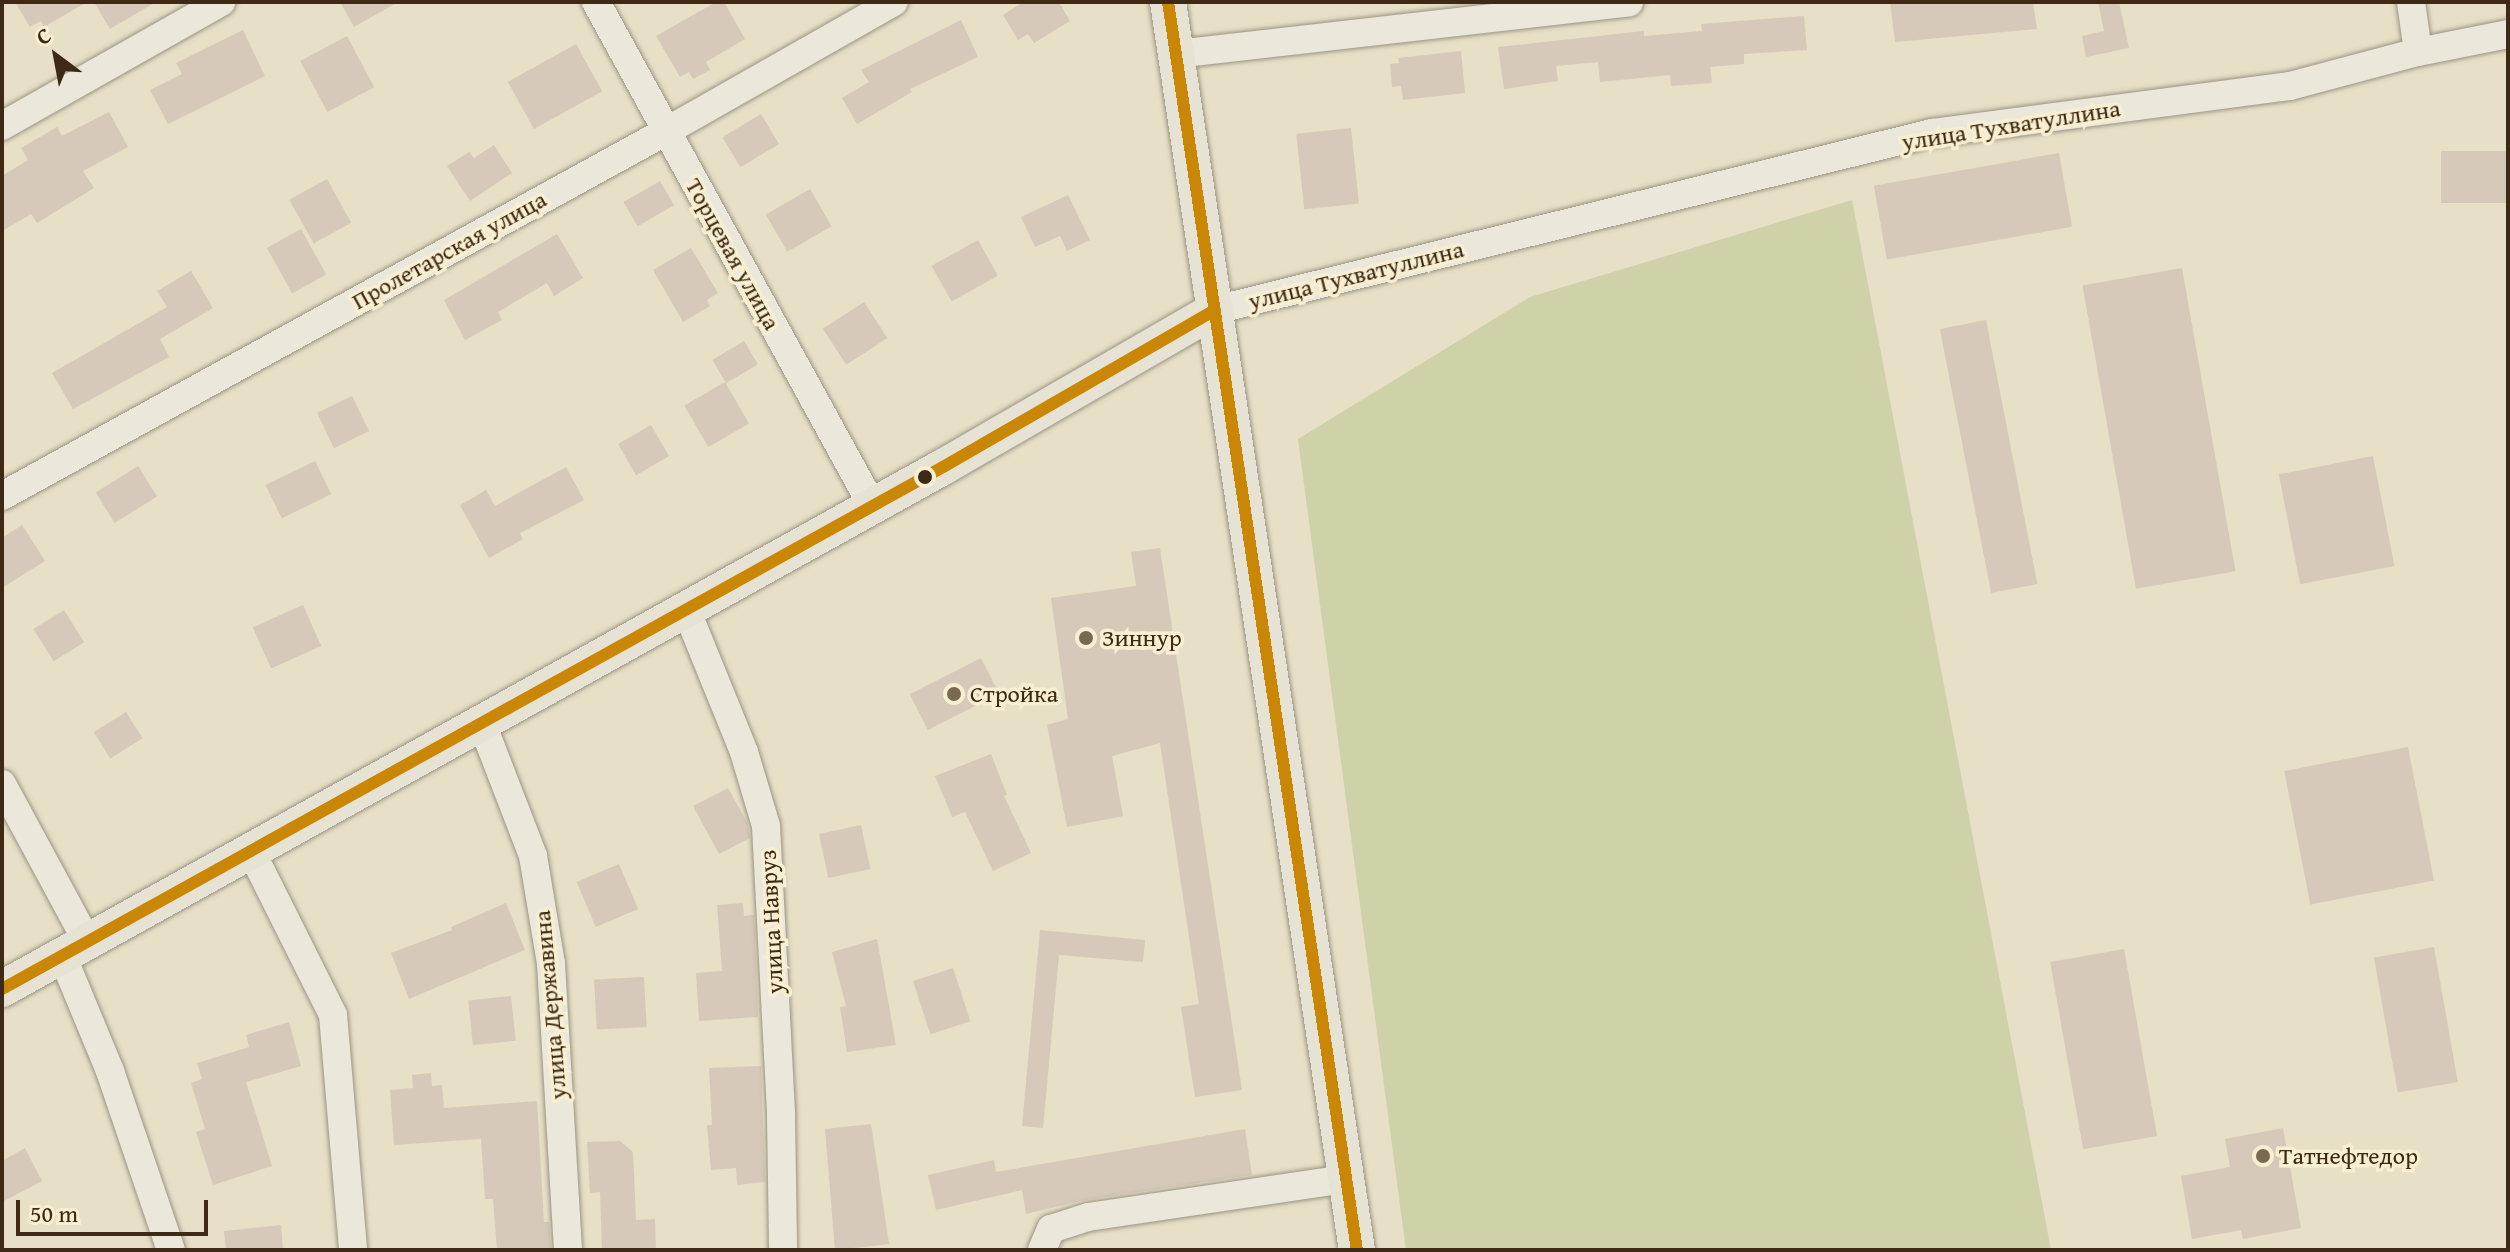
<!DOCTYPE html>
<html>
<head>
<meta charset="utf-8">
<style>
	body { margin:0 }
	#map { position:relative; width:2510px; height:1252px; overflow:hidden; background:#e7dfc6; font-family:"Gentium Book Plus",serif }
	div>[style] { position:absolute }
	.green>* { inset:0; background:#cfd1a8 }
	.building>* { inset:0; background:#d6c9b9; transform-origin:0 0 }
	.roads { filter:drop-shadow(0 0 2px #9b9483) drop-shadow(0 0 2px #9b9483) }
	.minor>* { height:28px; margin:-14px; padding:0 14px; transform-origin:14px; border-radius:14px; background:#ebe7da }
	.major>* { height:36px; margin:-18px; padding:0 18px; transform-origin:18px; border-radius:18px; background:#e7e3d4 }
	.bus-1>* { height:12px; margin:-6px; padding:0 6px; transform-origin:6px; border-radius:6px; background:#c98705 }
	.dots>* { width:22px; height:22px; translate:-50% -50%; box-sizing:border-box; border:4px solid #f8efd2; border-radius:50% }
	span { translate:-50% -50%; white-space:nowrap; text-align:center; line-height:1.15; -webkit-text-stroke:7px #f8efd2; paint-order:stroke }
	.street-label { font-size:24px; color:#3e2914 }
	.poi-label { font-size:24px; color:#3e2914 }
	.left { translate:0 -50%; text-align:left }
	.frame { position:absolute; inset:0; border:4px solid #3e2914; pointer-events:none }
	.north { position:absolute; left:16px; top:16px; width:80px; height:80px; -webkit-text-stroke:6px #f8efd2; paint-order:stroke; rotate:328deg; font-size:22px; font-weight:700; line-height:32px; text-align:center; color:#3e2914 }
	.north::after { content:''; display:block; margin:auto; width:28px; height:36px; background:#3e2914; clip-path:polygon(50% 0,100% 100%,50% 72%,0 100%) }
	.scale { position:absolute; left:16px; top:1200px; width:192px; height:36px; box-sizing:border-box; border:4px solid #3e2914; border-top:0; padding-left:10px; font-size:24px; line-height:28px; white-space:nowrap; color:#3e2914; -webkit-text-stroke:6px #f8efd2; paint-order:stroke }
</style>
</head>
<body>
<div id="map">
	<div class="green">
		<i style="clip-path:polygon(1852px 200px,2051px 1250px,1406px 1250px,1298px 439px,1530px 297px)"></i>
	</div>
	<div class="building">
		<i style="clip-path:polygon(15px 2px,87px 2px,44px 27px,41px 21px,30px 27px)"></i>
		<i style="clip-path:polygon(94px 2px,156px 2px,110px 29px)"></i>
		<i style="clip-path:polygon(340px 2px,398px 2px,354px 27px)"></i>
		<i style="clip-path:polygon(716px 2px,724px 2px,745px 39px,706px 62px,710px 70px,693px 79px,689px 72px,680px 77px,656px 36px)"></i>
		<i style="clip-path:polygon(1023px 2px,1059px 2px,1070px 21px,1034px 43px,1028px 34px,1018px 40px,1003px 15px)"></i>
		<i style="clip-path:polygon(1890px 2px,2033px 2px,2037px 29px,1895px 42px)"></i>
		<i style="clip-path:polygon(2098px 2px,2119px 2px,2129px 48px,2086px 57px,2082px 36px,2104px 31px)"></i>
		<i style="clip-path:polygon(1804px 16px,1807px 50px,1744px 54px,1744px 64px,1710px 67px,1712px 83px,1671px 86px,1670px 75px,1600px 82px,1598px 62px,1556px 66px,1558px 81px,1504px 89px,1498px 47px,1644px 31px,1644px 36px,1702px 31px,1701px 24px)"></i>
		<i style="clip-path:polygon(961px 20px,978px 57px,910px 89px,912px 92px,857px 124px,842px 98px,869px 82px,861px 70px)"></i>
		<i style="clip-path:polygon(243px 30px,265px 76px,168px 124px,150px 90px,182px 74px,176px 63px)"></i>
		<i style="left:347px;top:36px;width:58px;height:53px;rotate:62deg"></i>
		<i style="left:576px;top:44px;width:54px;height:78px;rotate:61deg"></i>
		<i style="clip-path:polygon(1461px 51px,1465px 93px,1403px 100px,1401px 86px,1392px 87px,1390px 64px,1399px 63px,1398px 58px)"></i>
		<i style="clip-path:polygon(109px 112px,128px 147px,83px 171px,94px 188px,37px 223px,31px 214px,2px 231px,2px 176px,28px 160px,21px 148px,57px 127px,62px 136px)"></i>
		<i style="left:761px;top:114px;width:35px;height:45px;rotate:59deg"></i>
		<i style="left:1351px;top:128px;width:76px;height:55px;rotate:84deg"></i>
		<i style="clip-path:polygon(494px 145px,512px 173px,470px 201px,447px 166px,469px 152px,474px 158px)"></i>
		<i style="left:2508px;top:151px;width:52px;height:67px;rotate:90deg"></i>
		<i style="left:2059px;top:153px;width:75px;height:188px;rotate:80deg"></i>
		<i style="left:327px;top:179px;width:50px;height:43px;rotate:61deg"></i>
		<i style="left:660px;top:181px;width:28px;height:42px;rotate:60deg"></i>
		<i style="left:810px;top:189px;width:43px;height:51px;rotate:60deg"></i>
		<i style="clip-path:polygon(1068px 195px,1090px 240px,1067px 251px,1060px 236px,1035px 247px,1021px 217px)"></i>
		<i style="left:301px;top:229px;width:52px;height:39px;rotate:61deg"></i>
		<i style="clip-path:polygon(557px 234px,583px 278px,554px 296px,547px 283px,498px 312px,502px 320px,465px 340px,444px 300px)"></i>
		<i style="left:978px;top:240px;width:41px;height:53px;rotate:61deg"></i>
		<i style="clip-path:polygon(691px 248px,718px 293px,707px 300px,710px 306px,683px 322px,653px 270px)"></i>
		<i style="left:2182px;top:268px;width:308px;height:101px;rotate:80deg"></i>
		<i style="clip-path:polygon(191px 271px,213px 308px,160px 339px,169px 357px,73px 409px,52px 373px,167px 307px,157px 291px)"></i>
		<i style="left:864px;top:302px;width:43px;height:49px;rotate:57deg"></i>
		<i style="left:1986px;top:320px;width:269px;height:47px;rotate:79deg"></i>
		<i style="left:744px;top:341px;width:27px;height:37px;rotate:59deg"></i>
		<i style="left:725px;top:382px;width:48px;height:47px;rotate:60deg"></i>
		<i style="left:352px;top:396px;width:39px;height:39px;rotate:64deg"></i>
		<i style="left:651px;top:425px;width:36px;height:38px;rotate:60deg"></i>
		<i style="left:2373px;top:456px;width:112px;height:96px;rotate:79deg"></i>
		<i style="left:315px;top:461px;width:37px;height:55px;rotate:64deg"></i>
		<i style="left:138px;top:466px;width:36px;height:50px;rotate:58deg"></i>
		<i style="clip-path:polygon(566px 467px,584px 500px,520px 533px,523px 539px,489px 558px,460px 505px,486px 490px,495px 506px)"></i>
		<i style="clip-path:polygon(22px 525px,45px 561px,2px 588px,2px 538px)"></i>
		<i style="clip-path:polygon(1160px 548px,1242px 1090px,1195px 1097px,1181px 1007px,1199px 1004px,1160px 743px,1112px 756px,1123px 816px,1067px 827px,1047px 725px,1068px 719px,1051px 598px,1136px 586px,1131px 552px)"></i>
		<i style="left:303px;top:605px;width:45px;height:55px;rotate:66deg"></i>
		<i style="left:64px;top:610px;width:38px;height:36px;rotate:58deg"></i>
		<i style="left:981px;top:658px;width:40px;height:80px;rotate:63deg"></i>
		<i style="left:126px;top:712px;width:31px;height:38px;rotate:58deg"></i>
		<i style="left:2408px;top:747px;width:136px;height:126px;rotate:79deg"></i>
		<i style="clip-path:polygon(991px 754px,1007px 795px,1004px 796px,1031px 853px,993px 871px,965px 812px,952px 817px,935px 776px)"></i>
		<i style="clip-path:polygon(728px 788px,748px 824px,750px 838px,719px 854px,693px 806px)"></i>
		<i style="left:861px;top:825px;width:45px;height:43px;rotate:78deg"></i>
		<i style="left:619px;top:864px;width:49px;height:46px;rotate:67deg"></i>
		<i style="clip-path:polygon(506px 903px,525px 950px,409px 999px,391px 953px,452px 930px,451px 927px)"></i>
		<i style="clip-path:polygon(743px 903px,744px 916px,754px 915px,758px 1017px,699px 1021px,696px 973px,722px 971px,717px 905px)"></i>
		<i style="clip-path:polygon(1040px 930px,1145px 940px,1143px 962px,1059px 955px,1043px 1128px,1022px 1126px)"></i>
		<i style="clip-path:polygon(877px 939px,896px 1045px,847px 1052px,840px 1007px,846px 1006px,832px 952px)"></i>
		<i style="left:2434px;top:947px;width:137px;height:61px;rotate:80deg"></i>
		<i style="left:2124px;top:949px;width:190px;height:75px;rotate:80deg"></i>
		<i style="left:953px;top:968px;width:56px;height:42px;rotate:72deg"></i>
		<i style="left:644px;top:977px;width:50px;height:50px;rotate:87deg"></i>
		<i style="left:511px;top:996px;width:45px;height:43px;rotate:84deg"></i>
		<i style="clip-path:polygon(289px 1022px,301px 1066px,246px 1082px,272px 1166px,213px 1185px,196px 1132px,205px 1129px,191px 1083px,202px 1079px,197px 1063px,249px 1047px,246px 1035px)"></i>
		<i style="clip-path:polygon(761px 1066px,765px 1182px,737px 1185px,736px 1168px,711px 1170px,707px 1125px,712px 1125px,709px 1068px)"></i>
		<i style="clip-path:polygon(431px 1073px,432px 1086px,442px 1085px,444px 1108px,537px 1101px,544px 1222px,549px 1222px,551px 1250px,497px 1250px,493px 1199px,485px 1199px,481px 1139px,394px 1145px,390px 1090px,413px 1088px,412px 1075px)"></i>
		<i style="clip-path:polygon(871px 1124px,889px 1244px,835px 1250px,825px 1129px)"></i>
		<i style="clip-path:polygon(2283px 1128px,2301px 1228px,2243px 1239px,2241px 1230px,2192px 1239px,2181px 1176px,2230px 1167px,2225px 1139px)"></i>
		<i style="clip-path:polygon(1245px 1129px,1252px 1175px,1085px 1200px,1026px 1214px,1022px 1190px,936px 1210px,928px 1175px,994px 1160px,996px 1172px)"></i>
		<i style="clip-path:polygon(620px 1141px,633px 1152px,636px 1220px,655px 1219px,656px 1250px,602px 1250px,600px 1192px,590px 1193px,587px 1142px)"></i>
		<i style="clip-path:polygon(25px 1148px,42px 1181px,2px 1202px,2px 1161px)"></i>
		<i style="clip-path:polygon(281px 1225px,283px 1250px,226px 1250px,224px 1231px)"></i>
	</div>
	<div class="roads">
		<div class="minor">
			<i style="left:596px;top:2px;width:574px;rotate:61.25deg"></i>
			<i style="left:2411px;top:2px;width:50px;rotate:82deg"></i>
			<i style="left:1176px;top:54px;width:456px;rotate:-6.5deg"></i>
			<i style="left:2px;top:126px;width:252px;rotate:-29.5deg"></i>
			<i style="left:1215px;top:310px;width:739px;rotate:-13.87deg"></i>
			<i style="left:1932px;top:133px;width:361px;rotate:-7.5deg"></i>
			<i style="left:2290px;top:86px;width:132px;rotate:-14.9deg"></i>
			<i style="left:2418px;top:52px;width:92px;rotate:-11.3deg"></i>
			<i style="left:2px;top:496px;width:756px;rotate:-28.77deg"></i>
			<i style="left:665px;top:132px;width:263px;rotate:-29.6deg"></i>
			<i style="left:686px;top:609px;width:154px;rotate:67.9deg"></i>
			<i style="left:744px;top:752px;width:77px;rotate:73.4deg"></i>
			<i style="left:766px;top:826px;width:290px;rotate:87deg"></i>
			<i style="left:781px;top:1116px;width:134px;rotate:89.1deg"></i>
			<i style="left:481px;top:721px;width:145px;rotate:68.9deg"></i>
			<i style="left:533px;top:856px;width:109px;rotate:80.5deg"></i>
			<i style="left:551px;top:964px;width:287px;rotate:86.6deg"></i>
			<i style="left:2px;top:784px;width:179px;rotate:61.6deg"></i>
			<i style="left:251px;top:851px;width:183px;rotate:63.4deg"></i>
			<i style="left:333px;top:1015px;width:236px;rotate:85.1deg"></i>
			<i style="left:62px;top:955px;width:126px;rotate:67.5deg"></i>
			<i style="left:110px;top:1071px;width:189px;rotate:71.2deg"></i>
			<i style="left:1042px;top:1250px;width:23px;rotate:-67deg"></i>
			<i style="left:1051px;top:1229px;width:39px;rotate:-18deg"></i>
			<i style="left:1088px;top:1217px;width:261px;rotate:-8.4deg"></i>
		</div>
		<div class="major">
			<i style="left:1168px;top:2px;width:1262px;rotate:81.39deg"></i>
			<i style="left:2px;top:989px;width:1076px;rotate:-29.02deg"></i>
			<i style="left:943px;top:467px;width:314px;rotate:-30deg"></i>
		</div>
	</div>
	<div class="bus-1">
		<i style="left:1168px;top:2px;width:1262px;rotate:81.39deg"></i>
		<i style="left:2px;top:989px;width:1076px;rotate:-29.02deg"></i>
		<i style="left:943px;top:467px;width:314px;rotate:-30deg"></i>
	</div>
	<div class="dots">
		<i style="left:925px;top:477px;background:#3e2914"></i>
		<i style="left:1086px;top:638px;background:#796952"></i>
		<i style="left:954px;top:694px;background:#796952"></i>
		<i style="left:2263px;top:1156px;background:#796952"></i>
	</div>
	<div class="street-label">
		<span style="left:2011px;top:125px;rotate:-9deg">улица Тухватуллина</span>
		<span style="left:449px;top:250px;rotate:-29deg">Пролетарская улица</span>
		<span style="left:733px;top:254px;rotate:61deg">Торцевая улица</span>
		<span style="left:1356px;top:275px;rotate:-14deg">улица Тухватуллина</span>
		<span style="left:771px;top:922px;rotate:-93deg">улица Навруз</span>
		<span style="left:550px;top:1005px;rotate:-95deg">улица Державина</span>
	</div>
	<div class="poi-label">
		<span class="left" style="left:1102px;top:638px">Зиннур</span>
		<span class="left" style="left:970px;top:694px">Стройка</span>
		<span class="left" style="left:2279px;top:1156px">Татнефтедор</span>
	</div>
	<div class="frame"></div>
	<div class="north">С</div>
	<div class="scale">50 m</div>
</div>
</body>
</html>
